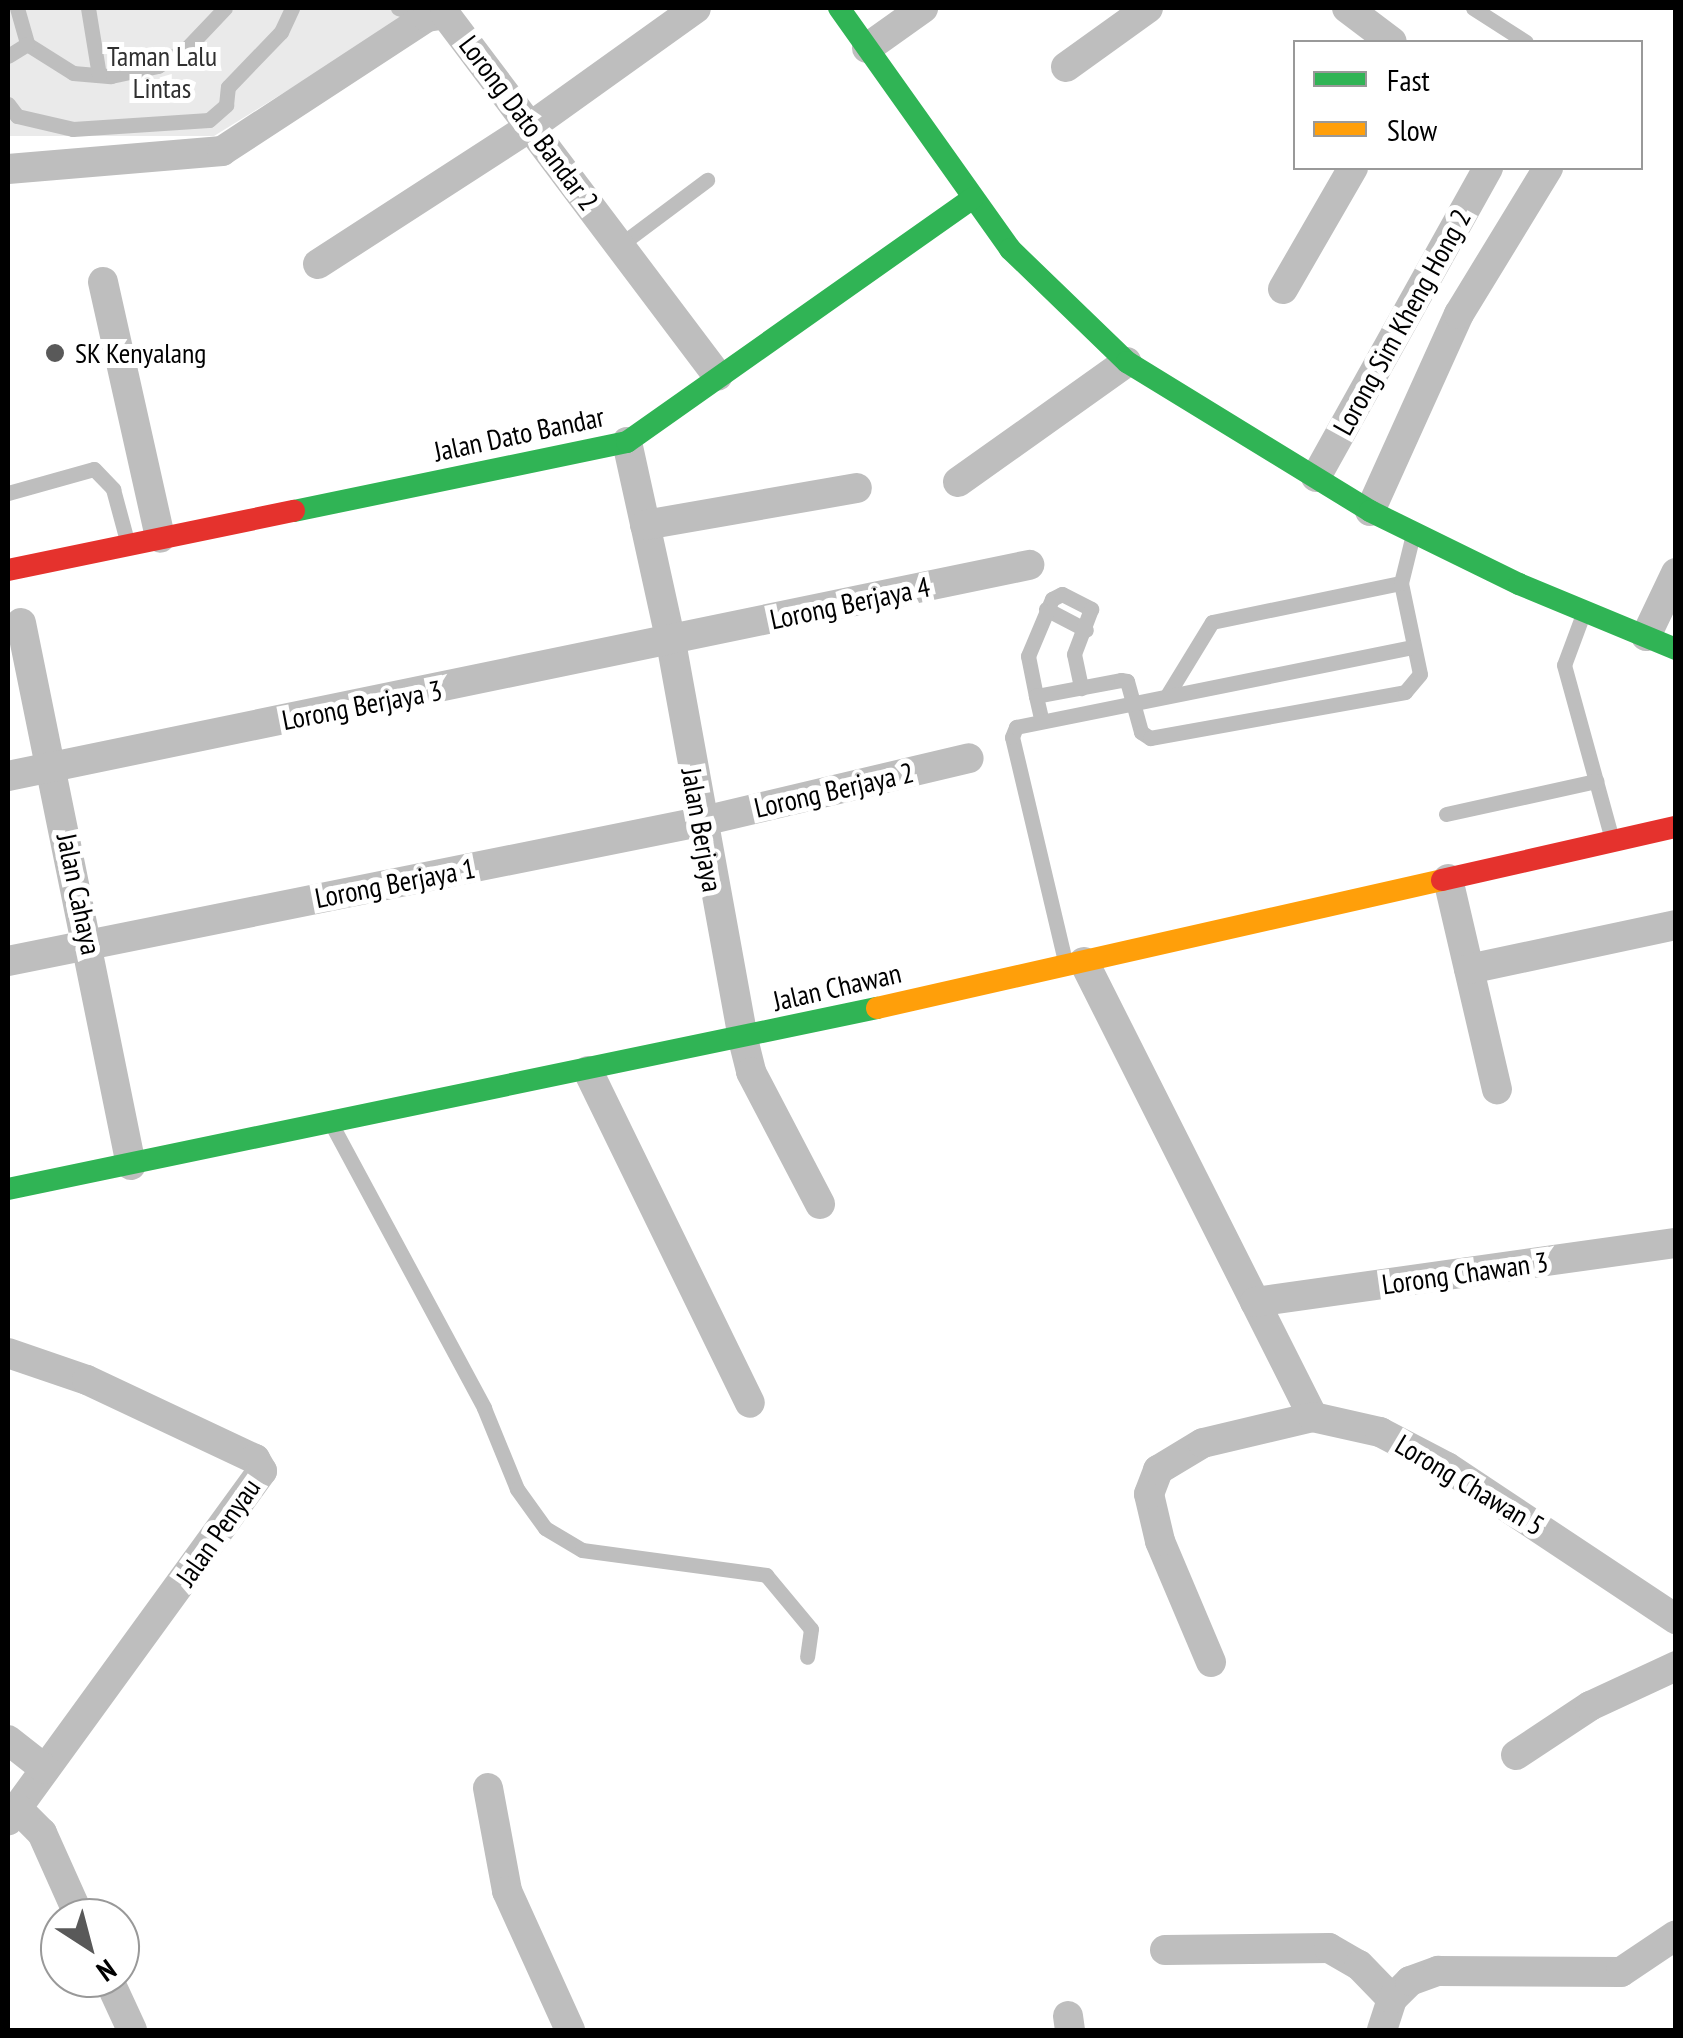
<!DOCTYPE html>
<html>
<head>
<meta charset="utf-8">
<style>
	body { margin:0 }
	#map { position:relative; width:1683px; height:2038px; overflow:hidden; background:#fff; font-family:"PT Sans Narrow",sans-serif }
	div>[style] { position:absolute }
	.green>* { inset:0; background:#eaeaea }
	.lane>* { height:15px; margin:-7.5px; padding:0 7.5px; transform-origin:7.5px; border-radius:7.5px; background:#bebebe }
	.street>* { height:30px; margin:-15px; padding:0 15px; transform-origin:15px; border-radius:15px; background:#bebebe }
	.fast>* { height:22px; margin:-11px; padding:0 11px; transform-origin:11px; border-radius:11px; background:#30b455 }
	.slow>* { height:22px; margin:-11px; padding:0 11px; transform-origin:11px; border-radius:11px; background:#ff9f0a }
	.jam>* { height:22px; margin:-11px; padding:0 11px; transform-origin:11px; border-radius:11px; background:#e5322d }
	.dots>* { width:28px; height:28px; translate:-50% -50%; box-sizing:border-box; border:5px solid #fff; border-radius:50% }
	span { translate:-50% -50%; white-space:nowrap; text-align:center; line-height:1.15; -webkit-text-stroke:10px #fff; paint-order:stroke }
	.park-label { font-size:28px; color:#303030 }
	.street-label { font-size:28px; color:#000 }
	.poi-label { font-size:28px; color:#000 }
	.left { translate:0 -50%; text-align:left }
	.frame { position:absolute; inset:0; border:10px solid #000; pointer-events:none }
	.legend { position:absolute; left:1293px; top:40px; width:350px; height:130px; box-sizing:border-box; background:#fff; border:2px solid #999; margin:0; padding:12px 18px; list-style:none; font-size:30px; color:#000 }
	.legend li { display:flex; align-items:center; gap:20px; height:50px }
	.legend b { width:50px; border:2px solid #999 }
	.north { position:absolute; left:40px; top:1898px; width:100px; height:100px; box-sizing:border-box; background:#fff; border:2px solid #999; border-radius:50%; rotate:144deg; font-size:28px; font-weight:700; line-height:40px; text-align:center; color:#000 }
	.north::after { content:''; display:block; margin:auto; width:35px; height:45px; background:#595959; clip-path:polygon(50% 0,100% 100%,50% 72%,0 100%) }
</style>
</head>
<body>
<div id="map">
	<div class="green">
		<i style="clip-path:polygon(8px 8px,420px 8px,214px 136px,8px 136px)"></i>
	</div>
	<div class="lane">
		<i style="left:17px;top:8px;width:37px;rotate:74deg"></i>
		<i style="left:27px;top:44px;width:54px;rotate:32.2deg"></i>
		<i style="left:73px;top:73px;width:38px;rotate:5deg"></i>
		<i style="left:111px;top:76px;width:48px;rotate:-12deg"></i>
		<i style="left:158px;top:66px;width:34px;rotate:-32deg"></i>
		<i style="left:187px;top:48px;width:55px;rotate:-46.5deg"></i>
		<i style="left:88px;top:8px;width:68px;rotate:80.7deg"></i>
		<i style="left:398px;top:8px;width:30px;rotate:17deg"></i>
		<i style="left:1473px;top:8px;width:63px;rotate:32.7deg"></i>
		<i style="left:8px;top:56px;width:22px;rotate:-32deg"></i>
		<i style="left:8px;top:104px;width:15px;rotate:53deg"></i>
		<i style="left:17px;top:116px;width:57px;rotate:13.1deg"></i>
		<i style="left:73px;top:129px;width:136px;rotate:-3.8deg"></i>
		<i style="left:209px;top:120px;width:23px;rotate:-41deg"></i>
		<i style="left:226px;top:105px;width:18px;rotate:-84deg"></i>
		<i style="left:228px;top:87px;width:76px;rotate:-46.1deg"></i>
		<i style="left:281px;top:32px;width:26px;rotate:-65deg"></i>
		<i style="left:620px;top:245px;width:109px;rotate:-36.8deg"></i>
		<i style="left:8px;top:493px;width:89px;rotate:-15.6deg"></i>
		<i style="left:94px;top:469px;width:28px;rotate:46deg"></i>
		<i style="left:113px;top:489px;width:54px;rotate:74.9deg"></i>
		<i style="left:1046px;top:609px;width:45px;rotate:27.7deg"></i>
		<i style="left:1583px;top:614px;width:54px;rotate:110.4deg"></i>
		<i style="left:1564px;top:665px;width:177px;rotate:74.6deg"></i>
		<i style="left:1168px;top:694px;width:84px;rotate:-58.6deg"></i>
		<i style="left:1212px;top:622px;width:193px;rotate:-11.7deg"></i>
		<i style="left:1036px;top:696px;width:41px;rotate:-101.3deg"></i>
		<i style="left:1028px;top:656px;width:62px;rotate:-67.2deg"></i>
		<i style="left:1052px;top:599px;width:11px;rotate:-27deg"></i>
		<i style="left:1062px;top:594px;width:33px;rotate:27deg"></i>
		<i style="left:1091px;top:609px;width:48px;rotate:110.7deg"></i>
		<i style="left:1074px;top:654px;width:35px;rotate:78deg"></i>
		<i style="left:1041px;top:718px;width:23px;rotate:-103deg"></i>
		<i style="left:1036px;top:696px;width:86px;rotate:-10.7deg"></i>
		<i style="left:1121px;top:680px;width:6px;rotate:9deg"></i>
		<i style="left:1127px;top:681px;width:53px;rotate:74.6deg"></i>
		<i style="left:1141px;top:732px;width:11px;rotate:34deg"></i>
		<i style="left:1150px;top:738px;width:259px;rotate:-10.2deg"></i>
		<i style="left:1405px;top:692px;width:23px;rotate:-50deg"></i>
		<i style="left:1420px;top:674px;width:93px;rotate:-101.8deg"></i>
		<i style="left:1401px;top:583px;width:50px;rotate:-76.2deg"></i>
		<i style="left:1446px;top:814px;width:154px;rotate:-12.4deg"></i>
		<i style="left:1065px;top:961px;width:230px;rotate:-103.3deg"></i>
		<i style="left:1012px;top:737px;width:11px;rotate:-68deg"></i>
		<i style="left:1016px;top:727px;width:405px;rotate:-11.4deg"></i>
		<i style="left:333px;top:1127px;width:319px;rotate:61.7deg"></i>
		<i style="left:484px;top:1408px;width:87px;rotate:67.8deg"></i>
		<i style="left:517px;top:1489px;width:48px;rotate:54.3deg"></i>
		<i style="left:545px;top:1528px;width:43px;rotate:30.7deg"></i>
		<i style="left:582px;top:1550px;width:186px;rotate:7.7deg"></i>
		<i style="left:766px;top:1575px;width:70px;rotate:50.2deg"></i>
		<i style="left:811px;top:1629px;width:28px;rotate:98deg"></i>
	</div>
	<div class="street">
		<i style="left:1347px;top:8px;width:56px;rotate:37.1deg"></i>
		<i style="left:867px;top:48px;width:69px;rotate:-35.5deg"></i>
		<i style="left:1066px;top:67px;width:101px;rotate:-35.7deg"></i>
		<i style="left:8px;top:169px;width:215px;rotate:-4.8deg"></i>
		<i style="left:222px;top:151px;width:245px;rotate:-33.2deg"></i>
		<i style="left:427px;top:17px;width:18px;rotate:-9deg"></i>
		<i style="left:445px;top:14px;width:453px;rotate:53deg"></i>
		<i style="left:318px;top:264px;width:252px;rotate:-32.9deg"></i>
		<i style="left:530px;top:127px;width:204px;rotate:-35.6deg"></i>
		<i style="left:103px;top:282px;width:262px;rotate:77.4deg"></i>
		<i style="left:1283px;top:289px;width:140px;rotate:-60deg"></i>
		<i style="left:627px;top:442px;width:205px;rotate:77.6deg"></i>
		<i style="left:671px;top:642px;width:403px;rotate:79.7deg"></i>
		<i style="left:743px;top:1039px;width:34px;rotate:76deg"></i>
		<i style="left:751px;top:1072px;width:149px;rotate:62.4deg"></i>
		<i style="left:1316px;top:477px;width:354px;rotate:-60.9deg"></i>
		<i style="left:958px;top:482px;width:207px;rotate:-35.4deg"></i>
		<i style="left:1370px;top:511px;width:216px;rotate:-65.7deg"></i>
		<i style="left:1459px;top:314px;width:171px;rotate:-58.6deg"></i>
		<i style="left:645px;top:525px;width:215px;rotate:-9.9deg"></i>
		<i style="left:21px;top:623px;width:553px;rotate:78.53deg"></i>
		<i style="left:1646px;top:636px;width:70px;rotate:-64.5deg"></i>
		<i style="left:8px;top:776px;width:1043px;rotate:-11.68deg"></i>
		<i style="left:1448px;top:879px;width:216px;rotate:76.9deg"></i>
		<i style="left:8px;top:961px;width:705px;rotate:-11.37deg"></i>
		<i style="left:699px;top:822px;width:277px;rotate:-13.3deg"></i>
		<i style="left:1084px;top:962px;width:509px;rotate:63.28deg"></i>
		<i style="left:1469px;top:969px;width:212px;rotate:-12deg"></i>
		<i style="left:588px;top:1071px;width:369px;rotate:64deg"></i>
		<i style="left:1255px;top:1302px;width:425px;rotate:-8deg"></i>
		<i style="left:8px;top:1353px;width:83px;rotate:18.9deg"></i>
		<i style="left:87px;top:1380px;width:186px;rotate:25.2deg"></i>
		<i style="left:255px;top:1459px;width:14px;rotate:60deg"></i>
		<i style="left:262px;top:1471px;width:432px;rotate:126deg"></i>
		<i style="left:1211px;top:1662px;width:131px;rotate:-112.9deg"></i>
		<i style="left:1160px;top:1541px;width:48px;rotate:-103.2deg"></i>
		<i style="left:1149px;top:1494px;width:26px;rotate:-69deg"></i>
		<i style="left:1158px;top:1470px;width:52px;rotate:-31deg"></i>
		<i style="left:1203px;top:1443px;width:113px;rotate:-13.3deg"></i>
		<i style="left:1313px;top:1417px;width:69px;rotate:12.6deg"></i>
		<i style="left:1380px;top:1432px;width:76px;rotate:27.6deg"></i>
		<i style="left:1447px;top:1467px;width:275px;rotate:33.6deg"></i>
		<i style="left:8px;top:1740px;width:47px;rotate:38.1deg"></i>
		<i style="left:1516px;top:1755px;width:89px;rotate:-33.5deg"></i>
		<i style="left:1590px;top:1706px;width:95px;rotate:-24.9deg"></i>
		<i style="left:488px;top:1788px;width:105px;rotate:79.5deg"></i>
		<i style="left:507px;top:1891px;width:153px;rotate:65.6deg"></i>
		<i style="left:18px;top:1809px;width:34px;rotate:45deg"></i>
		<i style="left:42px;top:1833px;width:93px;rotate:65.9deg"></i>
		<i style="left:1165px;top:1950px;width:164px;rotate:-0.7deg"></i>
		<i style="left:1329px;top:1948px;width:34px;rotate:30deg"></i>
		<i style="left:1359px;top:1965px;width:47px;rotate:45.9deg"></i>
		<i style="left:108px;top:1978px;width:57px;rotate:65.2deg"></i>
		<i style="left:1068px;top:2016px;width:14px;rotate:82deg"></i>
		<i style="left:1382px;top:2030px;width:33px;rotate:-72deg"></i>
		<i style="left:1392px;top:1999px;width:25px;rotate:-45deg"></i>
		<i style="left:1410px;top:1981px;width:30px;rotate:-20deg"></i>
		<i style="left:1438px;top:1971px;width:183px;rotate:0.3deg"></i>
		<i style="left:1621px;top:1972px;width:66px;rotate:-33.9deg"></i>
	</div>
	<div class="fast">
		<i style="left:839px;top:8px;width:296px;rotate:54.6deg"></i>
		<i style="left:1010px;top:249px;width:163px;rotate:44deg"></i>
		<i style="left:1127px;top:362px;width:285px;rotate:31.5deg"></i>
		<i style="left:1370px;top:511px;width:166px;rotate:26.1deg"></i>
		<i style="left:1519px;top:584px;width:170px;rotate:22.5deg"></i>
		<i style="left:294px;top:511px;width:340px;rotate:-11.7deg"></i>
		<i style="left:627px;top:442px;width:423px;rotate:-35.2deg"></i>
		<i style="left:8px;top:1189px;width:888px;rotate:-11.77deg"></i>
	</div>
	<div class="slow">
		<i style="left:877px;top:1008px;width:579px;rotate:-12.76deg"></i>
	</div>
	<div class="jam">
		<i style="left:8px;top:570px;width:292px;rotate:-11.7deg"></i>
		<i style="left:1442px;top:880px;width:240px;rotate:-12.8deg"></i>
	</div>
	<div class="dots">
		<i style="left:55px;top:353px;background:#595959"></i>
	</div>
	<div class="park-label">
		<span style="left:162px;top:72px">Taman Lalu<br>Lintas</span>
	</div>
	<div class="street-label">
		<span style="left:529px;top:123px;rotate:53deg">Lorong Dato Bandar 2</span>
		<span style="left:1402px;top:322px;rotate:-61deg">Lorong Sim Kheng Hong 2</span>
		<span style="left:519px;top:434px;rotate:-12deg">Jalan Dato Bandar</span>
		<span style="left:850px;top:603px;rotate:-12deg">Lorong Berjaya 4</span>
		<span style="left:362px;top:705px;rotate:-11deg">Lorong Berjaya 3</span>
		<span style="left:834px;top:790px;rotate:-13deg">Lorong Berjaya 2</span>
		<span style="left:702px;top:830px;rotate:80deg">Jalan Berjaya</span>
		<span style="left:395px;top:883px;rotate:-11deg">Lorong Berjaya 1</span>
		<span style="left:79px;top:894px;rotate:78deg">Jalan Cahaya</span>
		<span style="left:837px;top:987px;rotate:-13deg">Jalan Chawan</span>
		<span style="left:1465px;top:1273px;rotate:-8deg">Lorong Chawan 3</span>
		<span style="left:1470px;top:1485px;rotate:31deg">Lorong Chawan 5</span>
		<span style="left:218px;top:1532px;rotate:-55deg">Jalan Penyau</span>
	</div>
	<div class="poi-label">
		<span class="left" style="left:75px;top:353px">SK Kenyalang</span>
	</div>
	<div class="frame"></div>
	<ul class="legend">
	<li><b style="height:12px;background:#30b455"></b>Fast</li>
	<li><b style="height:12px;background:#ff9f0a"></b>Slow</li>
	</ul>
	<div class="north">N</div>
</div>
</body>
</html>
